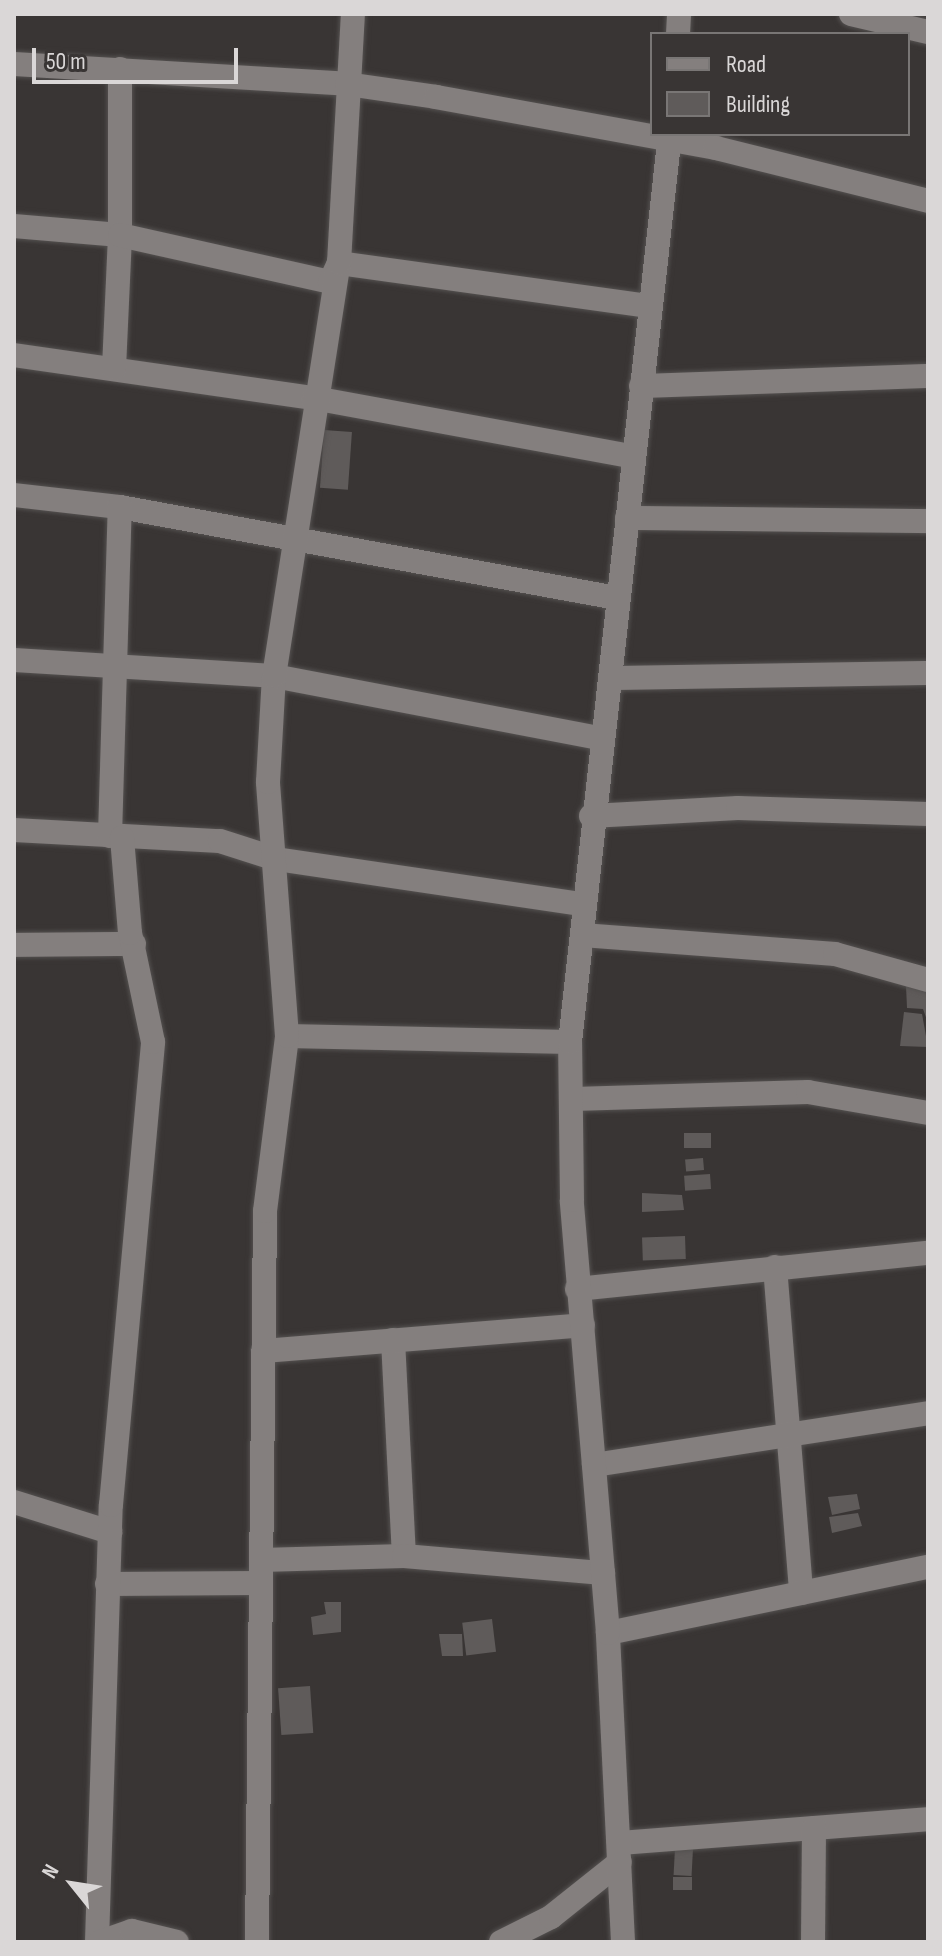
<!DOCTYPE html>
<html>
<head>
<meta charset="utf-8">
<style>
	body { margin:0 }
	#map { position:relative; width:942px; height:1956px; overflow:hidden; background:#393534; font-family:"Sofia Sans Condensed",sans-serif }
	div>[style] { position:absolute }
	.building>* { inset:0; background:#5f5b5a; transform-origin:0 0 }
	.roads { filter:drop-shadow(0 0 2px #545150) drop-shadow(0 0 2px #545150) }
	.street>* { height:24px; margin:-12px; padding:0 12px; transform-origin:12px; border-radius:12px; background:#847f7e }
	.secondary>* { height:24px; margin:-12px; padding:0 12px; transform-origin:12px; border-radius:12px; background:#847f7e }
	span { translate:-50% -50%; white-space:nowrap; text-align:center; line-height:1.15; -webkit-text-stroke:8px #393534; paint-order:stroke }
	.frame { position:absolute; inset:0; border:16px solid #dad7d7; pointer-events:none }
	.legend { position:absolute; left:650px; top:32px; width:260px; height:104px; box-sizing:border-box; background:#393534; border:2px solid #797675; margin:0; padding:10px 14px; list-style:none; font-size:24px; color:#dad7d7 }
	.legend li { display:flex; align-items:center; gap:16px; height:40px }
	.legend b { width:40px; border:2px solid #797675 }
	.north { position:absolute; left:32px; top:1844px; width:80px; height:80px; -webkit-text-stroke:6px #393534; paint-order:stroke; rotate:300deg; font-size:22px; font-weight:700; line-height:32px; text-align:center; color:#dad7d7 }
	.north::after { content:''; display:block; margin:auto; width:28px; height:36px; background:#dad7d7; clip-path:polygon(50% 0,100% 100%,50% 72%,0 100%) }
	.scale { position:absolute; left:32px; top:48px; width:206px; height:36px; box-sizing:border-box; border:4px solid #dad7d7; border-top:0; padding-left:10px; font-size:24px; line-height:28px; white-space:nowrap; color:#dad7d7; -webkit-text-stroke:6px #393534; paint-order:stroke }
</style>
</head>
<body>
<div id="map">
	<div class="building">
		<i style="left:324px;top:430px;width:28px;height:58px;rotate:4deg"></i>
		<i style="clip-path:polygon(906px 986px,928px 989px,928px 1023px,923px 1009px,907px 1008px)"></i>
		<i style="clip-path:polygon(904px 1012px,922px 1014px,928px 1047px,900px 1046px)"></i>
		<i style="left:711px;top:1133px;width:15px;height:27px;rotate:90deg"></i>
		<i style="left:703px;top:1158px;width:12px;height:18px;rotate:85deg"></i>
		<i style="left:710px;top:1174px;width:15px;height:26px;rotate:86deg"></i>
		<i style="clip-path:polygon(642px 1193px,682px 1195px,684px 1210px,642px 1212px)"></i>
		<i style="left:685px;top:1236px;width:23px;height:43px;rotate:88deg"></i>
		<i style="clip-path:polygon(857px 1494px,860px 1509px,832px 1515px,828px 1497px)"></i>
		<i style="clip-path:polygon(858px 1513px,862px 1526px,832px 1533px,829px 1517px)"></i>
		<i style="clip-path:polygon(324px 1602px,341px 1602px,341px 1632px,313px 1635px,311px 1617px,326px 1614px)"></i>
		<i style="left:492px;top:1619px;width:33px;height:30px;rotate:83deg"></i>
		<i style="clip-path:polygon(439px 1634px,462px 1634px,463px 1656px,442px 1656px)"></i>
		<i style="left:310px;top:1686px;width:47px;height:32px;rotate:86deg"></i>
		<i style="left:675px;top:1848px;width:18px;height:27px;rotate:3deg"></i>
		<i style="left:673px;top:1877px;width:19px;height:13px"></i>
	</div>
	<div class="roads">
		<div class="street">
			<i style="left:851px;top:14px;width:79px;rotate:13.2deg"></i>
			<i style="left:14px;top:64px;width:334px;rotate:3.4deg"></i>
			<i style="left:347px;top:84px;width:90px;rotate:8.3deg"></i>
			<i style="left:436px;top:97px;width:285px;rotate:10.3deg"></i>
			<i style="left:716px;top:148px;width:219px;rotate:14deg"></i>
			<i style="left:14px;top:226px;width:106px;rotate:4.9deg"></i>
			<i style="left:120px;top:235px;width:166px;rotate:-90deg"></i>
			<i style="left:14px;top:355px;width:303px;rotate:8.2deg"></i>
			<i style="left:314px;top:398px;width:321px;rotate:10.4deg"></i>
			<i style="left:114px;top:368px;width:133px;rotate:-87.4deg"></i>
			<i style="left:120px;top:235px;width:215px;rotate:12.6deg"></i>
			<i style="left:330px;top:282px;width:21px;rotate:-65deg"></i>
			<i style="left:339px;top:263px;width:314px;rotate:7.9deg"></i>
			<i style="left:641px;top:386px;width:287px;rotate:-2deg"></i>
			<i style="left:14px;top:495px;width:107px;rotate:6.5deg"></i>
			<i style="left:120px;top:507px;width:505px;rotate:10.38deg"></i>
			<i style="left:627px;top:518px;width:301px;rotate:0.6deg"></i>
			<i style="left:14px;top:660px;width:260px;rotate:3.5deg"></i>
			<i style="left:274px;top:676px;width:332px;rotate:10.8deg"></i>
			<i style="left:612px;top:678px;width:316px;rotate:-0.9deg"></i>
			<i style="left:591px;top:816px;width:147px;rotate:-3.1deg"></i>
			<i style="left:738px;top:808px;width:190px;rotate:1.8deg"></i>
			<i style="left:14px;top:830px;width:206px;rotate:3.1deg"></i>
			<i style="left:220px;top:841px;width:59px;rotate:17.8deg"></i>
			<i style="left:276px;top:859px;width:309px;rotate:8.4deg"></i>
			<i style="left:110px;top:836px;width:329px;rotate:-88.3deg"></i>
			<i style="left:582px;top:935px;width:254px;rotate:4.3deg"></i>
			<i style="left:835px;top:954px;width:97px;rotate:15.6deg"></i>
			<i style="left:14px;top:945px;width:120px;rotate:-0.5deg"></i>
			<i style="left:287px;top:1036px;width:283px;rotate:1.2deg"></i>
			<i style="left:573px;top:1099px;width:235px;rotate:-1.7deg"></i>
			<i style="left:808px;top:1092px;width:122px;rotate:9.9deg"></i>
			<i style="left:775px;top:1267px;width:327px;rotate:85.4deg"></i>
			<i style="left:577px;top:1289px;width:353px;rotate:-5.9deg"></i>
			<i style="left:393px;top:1340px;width:216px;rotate:87.1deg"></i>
			<i style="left:263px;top:1351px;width:321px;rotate:-4.6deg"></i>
			<i style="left:594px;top:1465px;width:338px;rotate:-8.8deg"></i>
			<i style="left:14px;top:1502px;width:101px;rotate:17.4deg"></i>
			<i style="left:261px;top:1560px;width:143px;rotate:-1.6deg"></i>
			<i style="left:404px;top:1556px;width:200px;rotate:4.9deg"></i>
			<i style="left:107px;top:1584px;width:151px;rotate:-0.4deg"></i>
			<i style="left:608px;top:1633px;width:327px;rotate:-11.7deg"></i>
			<i style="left:619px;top:1843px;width:310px;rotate:-4.4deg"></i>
			<i style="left:97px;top:1942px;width:437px;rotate:-88.2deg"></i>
			<i style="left:111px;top:1505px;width:465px;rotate:-84.8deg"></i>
			<i style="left:153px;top:1042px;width:111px;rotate:-101.9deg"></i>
			<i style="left:130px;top:933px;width:96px;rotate:-94.8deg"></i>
			<i style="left:100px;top:1942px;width:34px;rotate:-19deg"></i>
			<i style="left:132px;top:1931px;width:46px;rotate:13.7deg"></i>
			<i style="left:257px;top:1942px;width:731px;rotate:-89.37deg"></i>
			<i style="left:265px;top:1211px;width:176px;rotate:-82.8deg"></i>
			<i style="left:287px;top:1036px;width:255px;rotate:-94.3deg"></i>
			<i style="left:268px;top:782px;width:106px;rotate:-86.8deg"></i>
			<i style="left:274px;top:676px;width:418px;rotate:-81.1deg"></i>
			<i style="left:339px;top:263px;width:249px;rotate:-86.8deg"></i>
			<i style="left:501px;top:1942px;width:56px;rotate:-26.6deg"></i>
			<i style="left:551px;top:1917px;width:88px;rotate:-38.6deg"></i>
			<i style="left:813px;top:1942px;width:114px;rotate:-89.5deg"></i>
		</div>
		<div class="secondary">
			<i style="left:678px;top:34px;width:20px;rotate:-87deg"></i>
			<i style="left:623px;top:1942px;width:309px;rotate:-92.8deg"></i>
			<i style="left:608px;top:1633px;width:434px;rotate:-94.8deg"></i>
			<i style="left:572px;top:1200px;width:158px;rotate:-90.7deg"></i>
			<i style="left:570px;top:1042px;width:913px;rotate:-83.72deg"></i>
		</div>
	</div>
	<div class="frame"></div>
	<ul class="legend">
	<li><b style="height:10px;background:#847f7e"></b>Road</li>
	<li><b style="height:22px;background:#5f5b5a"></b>Building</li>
	</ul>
	<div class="north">N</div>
	<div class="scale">50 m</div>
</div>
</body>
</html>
